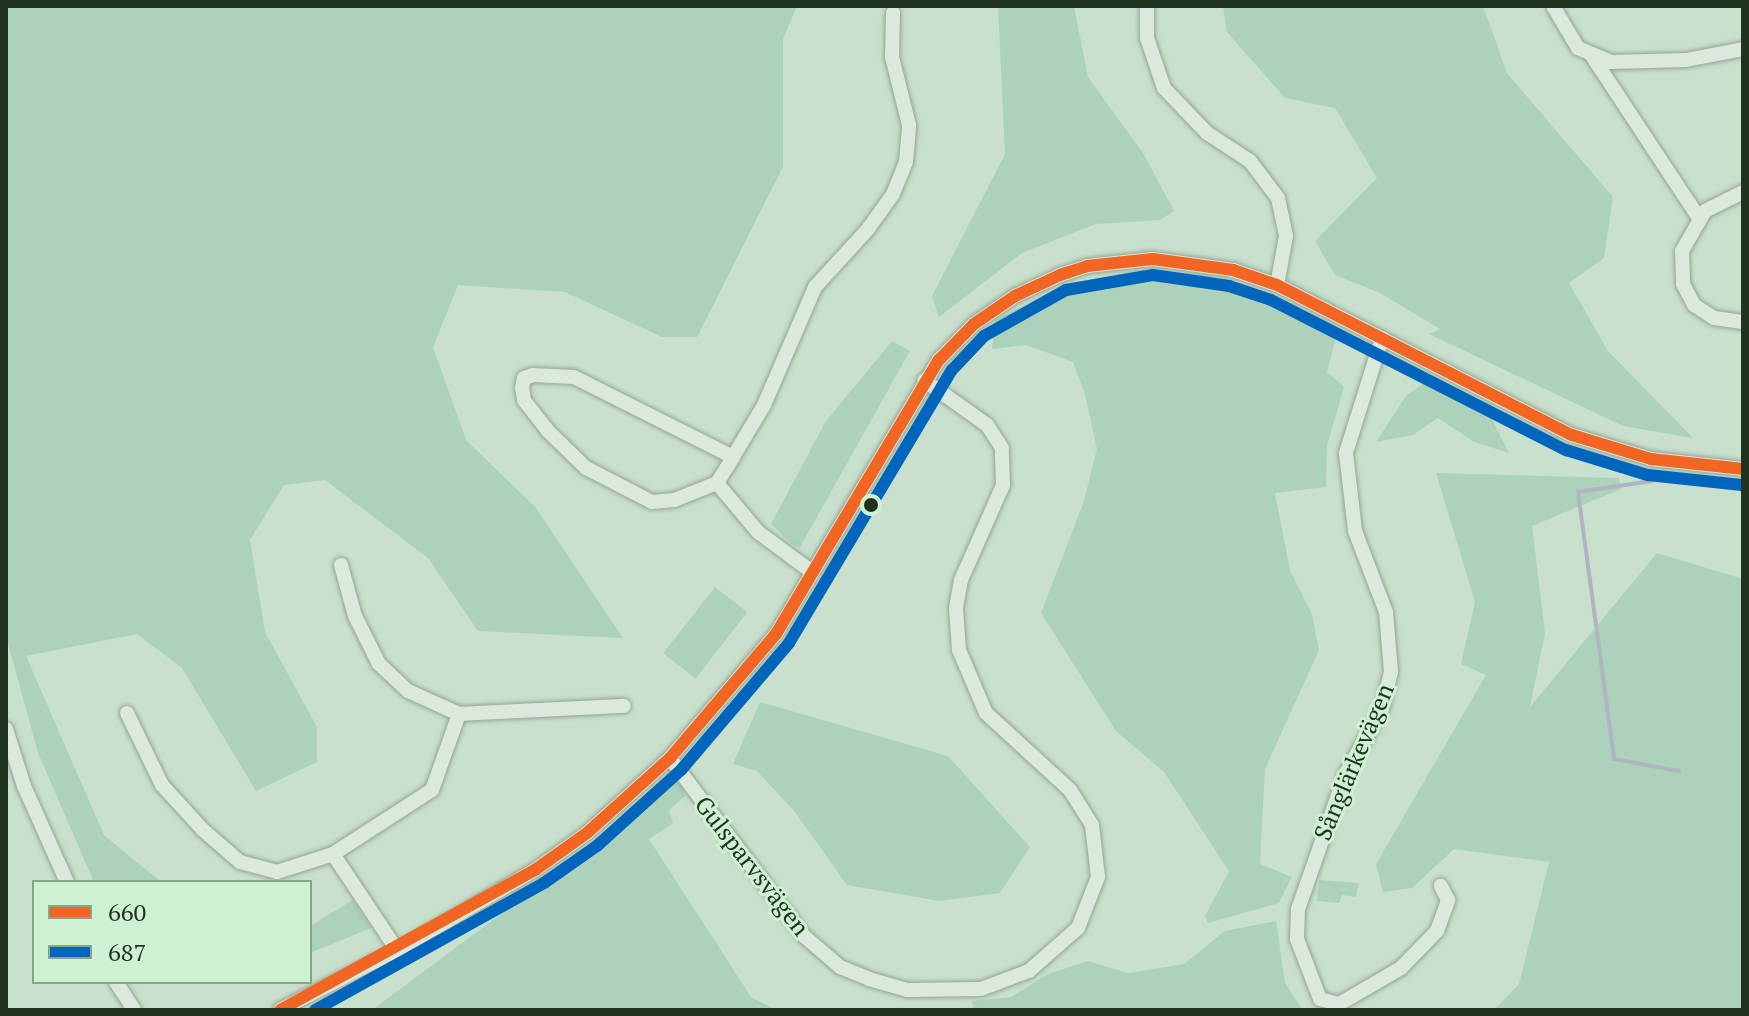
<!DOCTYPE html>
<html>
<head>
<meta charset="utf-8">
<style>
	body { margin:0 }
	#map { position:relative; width:1749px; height:1016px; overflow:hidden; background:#c9e0cc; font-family:"PT Serif",serif }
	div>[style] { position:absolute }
	.green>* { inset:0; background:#add2bc; transform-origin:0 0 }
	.stream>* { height:4px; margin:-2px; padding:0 2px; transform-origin:2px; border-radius:2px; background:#b0b5c1 }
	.roads { filter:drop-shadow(0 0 2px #94a594) drop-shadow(0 0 2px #94a594) }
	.minor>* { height:14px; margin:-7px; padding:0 7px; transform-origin:7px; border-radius:7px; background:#dbe8dc }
	.bus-1>* { height:12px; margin:-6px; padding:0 6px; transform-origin:6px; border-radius:6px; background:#f26522 }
	.bus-2>* { height:12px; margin:-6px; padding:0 6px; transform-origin:6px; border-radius:6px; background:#0065bd }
	.dots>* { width:22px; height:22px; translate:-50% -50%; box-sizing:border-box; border:4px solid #cff1d3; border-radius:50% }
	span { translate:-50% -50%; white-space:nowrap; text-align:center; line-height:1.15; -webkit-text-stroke:6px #cff1d3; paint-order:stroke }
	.street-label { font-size:24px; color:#1f321d }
	.frame { position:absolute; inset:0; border:8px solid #1f321d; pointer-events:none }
	.legend { position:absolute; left:32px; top:880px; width:280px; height:104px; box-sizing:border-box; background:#cff1d3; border:2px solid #89a58a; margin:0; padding:10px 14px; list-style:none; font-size:24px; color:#1f321d }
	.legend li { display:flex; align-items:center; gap:16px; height:40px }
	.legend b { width:40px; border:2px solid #89a58a }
</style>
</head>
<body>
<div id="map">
	<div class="green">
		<i style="clip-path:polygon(6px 6px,797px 6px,783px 39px,783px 167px,697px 337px,662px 337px,565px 292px,458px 285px,433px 347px,466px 440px,536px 508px,623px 638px,478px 631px,428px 558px,325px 480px,284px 485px,250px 540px,265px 632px,317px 727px,317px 762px,256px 791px,182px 668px,137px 634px,26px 656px,104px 835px,161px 882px,94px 882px,38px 753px,6px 636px)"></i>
		<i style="clip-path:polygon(998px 6px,1074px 6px,1088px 77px,1143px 153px,1174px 211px,1160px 220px,1096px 224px,1022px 253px,939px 317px,932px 296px,1005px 154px)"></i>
		<i style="clip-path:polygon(1223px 6px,1483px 6px,1507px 73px,1613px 197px,1604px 258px,1569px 283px,1608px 351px,1693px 438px,1623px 426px,1429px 334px,1440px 329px,1380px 293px,1335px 275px,1315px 241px,1377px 178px,1335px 108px,1285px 98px,1227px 32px)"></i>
		<i style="clip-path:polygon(1136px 270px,1206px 274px,1301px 309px,1337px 334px,1327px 372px,1344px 387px,1327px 446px,1326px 487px,1275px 493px,1290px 570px,1312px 614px,1319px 650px,1265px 769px,1260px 864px,1292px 877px,1279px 903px,1208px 923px,1205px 916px,1229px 871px,1164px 772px,1116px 731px,1041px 613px,1084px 501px,1097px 449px,1085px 394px,1073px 362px,1026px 345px,992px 349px,995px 320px,1063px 285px)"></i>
		<i style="clip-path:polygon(892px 341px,910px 351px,800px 547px,793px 545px,771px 524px,826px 421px)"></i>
		<i style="clip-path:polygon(1434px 376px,1485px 405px,1509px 453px,1474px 442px,1438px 418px,1413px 435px,1376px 442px,1406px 396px)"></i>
		<i style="clip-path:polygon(1436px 473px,1619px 478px,1621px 489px,1532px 526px,1545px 633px,1530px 707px,1657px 553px,1743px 579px,1743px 1010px,1494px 1010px,1519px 984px,1549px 862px,1454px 849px,1412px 888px,1383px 892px,1376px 864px,1486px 675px,1461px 664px,1475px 602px)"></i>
		<i style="left:715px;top:587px;width:41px;height:84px;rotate:38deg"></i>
		<i style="clip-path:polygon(760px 702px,948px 756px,1030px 847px,1000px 893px,939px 901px,847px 885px,795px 812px,757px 771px,733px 764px)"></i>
		<i style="clip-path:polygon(670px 778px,680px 780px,685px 796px,669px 810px,673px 823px,649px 839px,751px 997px,777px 1010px,372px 1010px,544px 882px)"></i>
		<i style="clip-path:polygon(1319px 880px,1359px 883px,1356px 897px,1342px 895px,1339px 903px,1317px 901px)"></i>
		<i style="clip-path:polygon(353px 900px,371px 928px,310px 953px,310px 926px)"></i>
		<i style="clip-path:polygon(1276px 921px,1285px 982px,1302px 1010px,973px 1010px,972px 1001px,1011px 997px,1048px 974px,1088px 961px,1128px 973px,1184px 964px,1225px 931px)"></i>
	</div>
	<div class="stream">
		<i style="left:1652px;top:481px;width:75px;rotate:171.5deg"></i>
		<i style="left:1578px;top:492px;width:269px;rotate:82.3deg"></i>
		<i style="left:1614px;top:759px;width:66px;rotate:10.5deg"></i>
	</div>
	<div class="roads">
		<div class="minor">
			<i style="left:1147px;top:6px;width:32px;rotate:90deg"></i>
			<i style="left:1147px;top:38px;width:53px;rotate:71.2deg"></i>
			<i style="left:1164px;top:88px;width:62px;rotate:46.3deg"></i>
			<i style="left:1207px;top:133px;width:51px;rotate:33.1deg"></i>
			<i style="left:1250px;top:161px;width:46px;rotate:52.9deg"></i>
			<i style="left:1278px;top:198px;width:39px;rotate:78deg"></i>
			<i style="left:1286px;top:236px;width:50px;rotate:100.4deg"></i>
			<i style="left:1553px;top:6px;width:49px;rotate:59.2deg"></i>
			<i style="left:1578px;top:48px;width:36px;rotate:23deg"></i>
			<i style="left:1611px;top:62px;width:75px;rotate:-1.5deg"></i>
			<i style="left:1686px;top:60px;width:58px;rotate:-10.9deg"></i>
			<i style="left:1592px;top:56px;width:194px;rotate:56.6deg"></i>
			<i style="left:1743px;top:192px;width:42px;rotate:153.4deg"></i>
			<i style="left:1705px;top:211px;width:46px;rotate:119.9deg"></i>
			<i style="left:1682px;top:251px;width:33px;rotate:88deg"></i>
			<i style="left:1683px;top:284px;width:24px;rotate:62deg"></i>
			<i style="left:1694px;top:305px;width:24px;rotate:33deg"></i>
			<i style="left:1714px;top:318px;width:29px;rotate:8deg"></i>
			<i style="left:1382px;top:338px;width:121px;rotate:107.4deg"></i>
			<i style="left:1346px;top:453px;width:79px;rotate:83.4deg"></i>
			<i style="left:1355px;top:531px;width:87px;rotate:69.1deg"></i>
			<i style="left:1386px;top:612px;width:60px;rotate:85.2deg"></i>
			<i style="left:1391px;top:672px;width:38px;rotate:104deg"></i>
			<i style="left:1382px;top:709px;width:76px;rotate:119.3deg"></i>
			<i style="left:1345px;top:775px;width:142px;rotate:109.3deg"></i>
			<i style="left:1298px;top:909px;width:30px;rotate:92deg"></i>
			<i style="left:1297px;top:939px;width:64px;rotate:69deg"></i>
			<i style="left:1320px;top:999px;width:20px;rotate:15deg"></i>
			<i style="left:1339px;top:1004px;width:72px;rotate:-30.1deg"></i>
			<i style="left:1401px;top:968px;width:52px;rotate:-45.8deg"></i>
			<i style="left:1437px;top:931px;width:33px;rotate:-70deg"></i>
			<i style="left:1448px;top:900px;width:16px;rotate:-117deg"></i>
			<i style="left:717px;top:483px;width:31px;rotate:-58deg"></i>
			<i style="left:812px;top:572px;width:67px;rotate:-143.5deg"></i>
			<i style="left:758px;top:532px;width:64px;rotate:-129.9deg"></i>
			<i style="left:717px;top:483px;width:46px;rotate:158.4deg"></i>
			<i style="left:674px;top:500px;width:22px;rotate:175deg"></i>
			<i style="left:652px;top:502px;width:74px;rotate:-152.7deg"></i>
			<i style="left:586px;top:468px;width:53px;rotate:-135.8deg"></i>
			<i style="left:548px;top:431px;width:39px;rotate:-128deg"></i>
			<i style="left:524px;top:400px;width:12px;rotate:-99deg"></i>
			<i style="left:522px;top:388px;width:10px;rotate:-79deg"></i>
			<i style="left:524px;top:378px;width:9px;rotate:-18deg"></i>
			<i style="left:533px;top:375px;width:41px;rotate:2.8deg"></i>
			<i style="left:574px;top:377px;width:178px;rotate:26.7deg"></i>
			<i style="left:733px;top:457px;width:61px;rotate:-59.2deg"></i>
			<i style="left:764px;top:405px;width:129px;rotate:-66.6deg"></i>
			<i style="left:815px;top:287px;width:79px;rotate:-47.6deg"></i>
			<i style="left:868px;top:229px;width:43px;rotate:-54.5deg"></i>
			<i style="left:893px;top:194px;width:35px;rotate:-68deg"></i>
			<i style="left:906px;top:162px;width:37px;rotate:-85deg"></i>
			<i style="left:909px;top:125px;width:70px;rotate:-104deg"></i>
			<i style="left:892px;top:57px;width:44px;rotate:-88.7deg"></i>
			<i style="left:127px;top:713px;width:80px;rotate:64.1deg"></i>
			<i style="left:162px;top:785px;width:61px;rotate:47.7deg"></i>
			<i style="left:203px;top:830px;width:49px;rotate:40.9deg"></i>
			<i style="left:240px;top:862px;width:38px;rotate:15deg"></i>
			<i style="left:277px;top:872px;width:59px;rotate:-17.8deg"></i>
			<i style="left:333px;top:854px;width:115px;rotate:56.3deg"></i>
			<i style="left:459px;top:714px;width:165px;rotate:-2.8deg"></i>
			<i style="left:6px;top:729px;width:60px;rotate:72.5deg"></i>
			<i style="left:24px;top:786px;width:105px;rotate:65.9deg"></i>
			<i style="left:670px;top:758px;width:223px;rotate:53deg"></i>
			<i style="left:804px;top:936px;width:48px;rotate:40.7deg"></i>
			<i style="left:840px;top:967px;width:31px;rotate:22deg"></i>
			<i style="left:869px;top:979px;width:40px;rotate:16deg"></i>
			<i style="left:907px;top:990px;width:74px;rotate:-0.8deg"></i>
			<i style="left:981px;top:989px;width:51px;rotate:-20.6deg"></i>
			<i style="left:1029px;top:971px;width:65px;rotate:-41.3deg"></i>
			<i style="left:1078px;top:928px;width:55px;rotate:-68.6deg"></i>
			<i style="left:1098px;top:877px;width:52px;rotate:-96.6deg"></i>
			<i style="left:1092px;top:825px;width:41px;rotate:-122.2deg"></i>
			<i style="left:1070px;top:790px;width:114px;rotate:-137.5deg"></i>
			<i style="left:986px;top:713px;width:69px;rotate:-113.2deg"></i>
			<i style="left:959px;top:650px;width:42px;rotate:-94.1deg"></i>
			<i style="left:956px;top:608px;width:28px;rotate:-80deg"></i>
			<i style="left:961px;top:580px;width:104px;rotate:-66.1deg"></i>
			<i style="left:1003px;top:485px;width:37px;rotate:-92deg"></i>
			<i style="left:1002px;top:448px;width:27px;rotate:-123deg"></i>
			<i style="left:987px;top:425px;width:77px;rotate:-144.5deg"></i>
			<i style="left:333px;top:854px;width:118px;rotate:-32.9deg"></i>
			<i style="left:432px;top:790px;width:81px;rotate:-70.4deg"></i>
			<i style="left:459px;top:714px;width:56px;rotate:-155.7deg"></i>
			<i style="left:408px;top:691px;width:40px;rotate:-137deg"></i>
			<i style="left:379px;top:664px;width:54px;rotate:-116.6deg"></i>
			<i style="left:355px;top:616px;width:53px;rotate:-105.4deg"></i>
			<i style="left:116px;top:982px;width:33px;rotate:57deg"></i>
			<i style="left:280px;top:1010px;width:131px;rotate:-27.1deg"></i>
			<i style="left:397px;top:950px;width:160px;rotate:-30.1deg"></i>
			<i style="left:535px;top:870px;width:64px;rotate:-35.4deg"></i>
			<i style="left:587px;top:833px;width:112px;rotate:-42.1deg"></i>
			<i style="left:670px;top:758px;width:163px;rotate:-49.5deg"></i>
			<i style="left:776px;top:634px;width:319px;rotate:-59.3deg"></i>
			<i style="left:939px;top:360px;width:50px;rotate:-45.8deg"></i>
			<i style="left:974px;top:324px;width:50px;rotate:-34.3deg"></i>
			<i style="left:1015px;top:296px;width:50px;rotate:-25deg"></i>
			<i style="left:1060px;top:275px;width:28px;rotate:-18deg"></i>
			<i style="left:1087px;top:266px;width:66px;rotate:-6.1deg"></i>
			<i style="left:1153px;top:259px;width:81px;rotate:7.8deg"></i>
			<i style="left:1233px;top:270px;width:46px;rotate:18.8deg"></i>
			<i style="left:1277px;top:285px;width:331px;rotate:27deg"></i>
			<i style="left:1572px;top:435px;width:83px;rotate:16.9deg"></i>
			<i style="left:1651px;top:459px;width:93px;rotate:6.2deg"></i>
		</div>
	</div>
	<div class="bus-1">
		<i style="left:280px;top:1010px;width:291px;rotate:-28.8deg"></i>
		<i style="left:535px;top:870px;width:64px;rotate:-35.4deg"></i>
		<i style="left:587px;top:833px;width:112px;rotate:-42.1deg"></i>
		<i style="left:670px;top:758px;width:163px;rotate:-49.5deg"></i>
		<i style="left:776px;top:634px;width:319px;rotate:-59.3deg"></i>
		<i style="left:939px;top:360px;width:50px;rotate:-45.8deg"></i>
		<i style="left:974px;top:324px;width:50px;rotate:-34.3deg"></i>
		<i style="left:1015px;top:296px;width:50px;rotate:-25deg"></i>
		<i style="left:1060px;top:275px;width:28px;rotate:-18deg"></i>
		<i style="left:1087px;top:266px;width:66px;rotate:-6.1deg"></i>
		<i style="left:1153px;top:259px;width:81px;rotate:7.8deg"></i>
		<i style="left:1233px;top:270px;width:46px;rotate:18.8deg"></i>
		<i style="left:1277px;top:285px;width:331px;rotate:27deg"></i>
		<i style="left:1572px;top:435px;width:83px;rotate:16.9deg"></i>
		<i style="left:1651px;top:459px;width:93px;rotate:6.2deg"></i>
	</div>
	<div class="bus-2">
		<i style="left:315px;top:1010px;width:262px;rotate:-29deg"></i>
		<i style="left:544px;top:883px;width:66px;rotate:-35.1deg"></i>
		<i style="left:598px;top:845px;width:112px;rotate:-42.1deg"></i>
		<i style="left:681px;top:770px;width:167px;rotate:-49.6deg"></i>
		<i style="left:789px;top:643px;width:318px;rotate:-59.2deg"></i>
		<i style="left:952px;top:370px;width:47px;rotate:-46.7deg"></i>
		<i style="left:984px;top:336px;width:94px;rotate:-29.3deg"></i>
		<i style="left:1066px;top:290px;width:88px;rotate:-9.8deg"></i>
		<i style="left:1153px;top:275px;width:77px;rotate:8.2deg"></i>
		<i style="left:1229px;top:286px;width:44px;rotate:18.4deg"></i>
		<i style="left:1271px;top:300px;width:331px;rotate:27deg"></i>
		<i style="left:1566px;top:450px;width:86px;rotate:17deg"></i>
		<i style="left:1648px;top:475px;width:94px;rotate:6.1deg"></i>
	</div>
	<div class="dots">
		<i style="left:871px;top:505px;background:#1f321d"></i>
	</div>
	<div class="street-label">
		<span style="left:1354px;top:762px;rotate:-67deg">Sånglärkevägen</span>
		<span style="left:752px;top:866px;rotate:52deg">Gulsparvsvägen</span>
	</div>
	<div class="frame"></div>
	<ul class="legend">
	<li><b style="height:10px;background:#f26522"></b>660</li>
	<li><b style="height:10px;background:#0065bd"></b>687</li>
	</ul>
</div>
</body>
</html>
